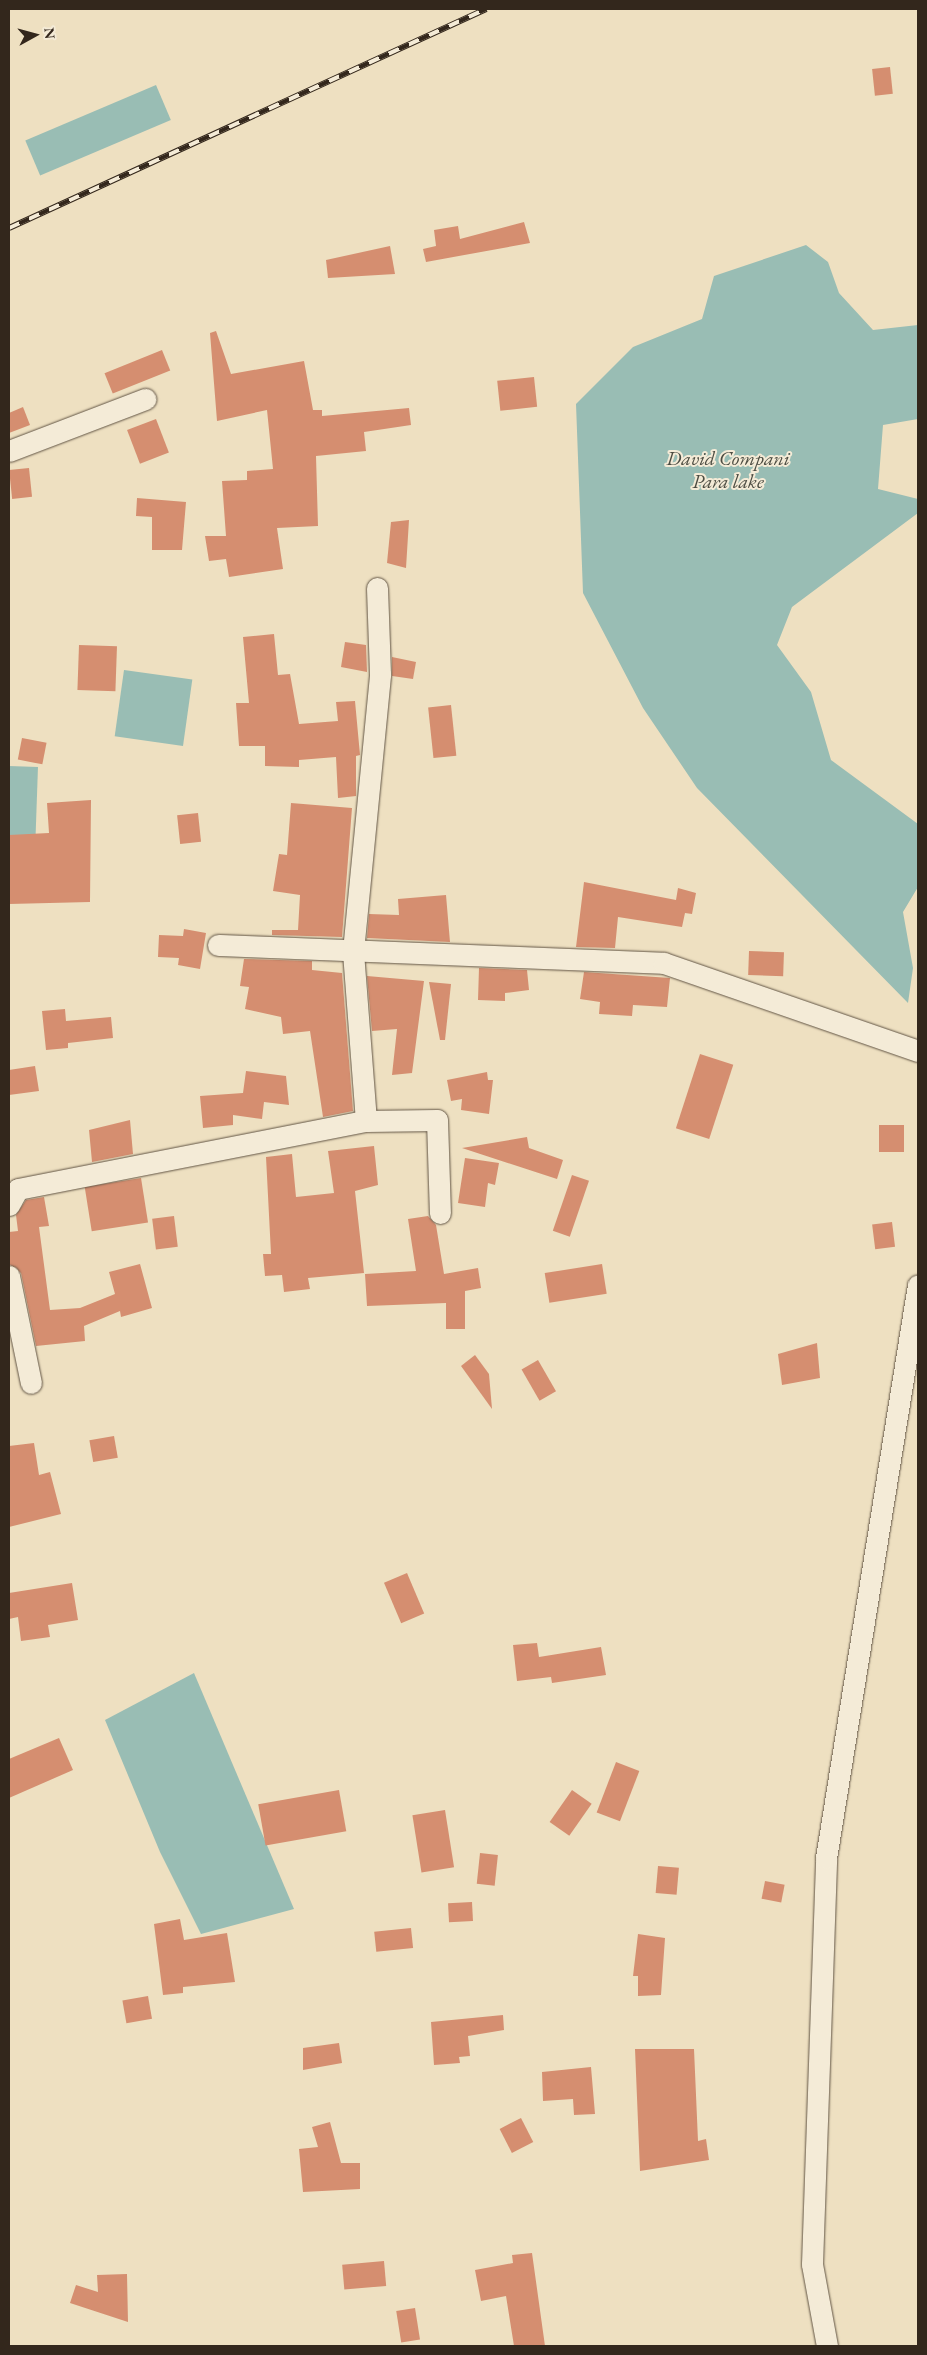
<!DOCTYPE html>
<html>
<head>
<meta charset="utf-8">
<style>
	body { margin:0 }
	#map { position:relative; width:927px; height:2355px; overflow:hidden; background:#eee0c1; font-family:"EB Garamond",serif }
	div>[style] { position:absolute }
	.water>* { inset:0; background:#99bdb4; transform-origin:0 0 }
	.building>* { inset:0; background:#d58e70; transform-origin:0 0 }
	.roads { filter:drop-shadow(0 0 1px #625545) drop-shadow(0 0 1px #625545) }
	.minor>* { height:21px; margin:-10.5px; padding:0 10.5px; transform-origin:10.5px; border-radius:10.5px; background:#f4ebd7 }
	.rail>* { height:5.5px; margin-top:-2.75px; transform-origin:0; background:repeating-linear-gradient(90deg,#f4ebd7 0 11px,#33271c 0 22px); box-sizing:border-box; border-block:1px solid #33271c }
	span { translate:-50% -50%; white-space:nowrap; text-align:center; line-height:1.15; -webkit-text-stroke:4px #f4ebd7; paint-order:stroke }
	.water-label { font-size:20px; color:#4c4c42; font-style:italic }
	.frame { position:absolute; inset:0; border:10px solid #33271c; pointer-events:none }
	.north { position:absolute; left:10px; top:10px; width:50px; height:50px; -webkit-text-stroke:4px #f4ebd7; paint-order:stroke; rotate:83deg; font-size:14px; font-weight:700; line-height:20px; text-align:center; color:#33271c }
	.north::after { content:''; display:block; margin:auto; width:18px; height:22px; background:#33271c; clip-path:polygon(50% 0,100% 100%,50% 72%,0 100%) }
</style>
</head>
<body>
<div id="map">
	<div class="water">
		<i style="left:156px;top:85px;width:38px;height:142px;rotate:67deg"></i>
		<i style="clip-path:polygon(806px 245px,828px 262px,839px 293px,873px 330px,918px 325px,918px 419px,883px 425px,878px 489px,918px 499px,918px 513px,792px 607px,777px 645px,811px 692px,831px 760px,918px 824px,918px 887px,903px 912px,913px 968px,908px 1003px,697px 788px,643px 708px,583px 593px,576px 404px,633px 347px,702px 319px,714px 276px)"></i>
		<i style="left:124px;top:670px;width:69px;height:67px;rotate:8deg"></i>
		<i style="left:9px;top:766px;width:29px;height:69px;rotate:2deg"></i>
		<i style="clip-path:polygon(194px 1673px,294px 1909px,201px 1934px,160px 1852px,105px 1720px)"></i>
	</div>
	<div class="building">
		<i style="left:890px;top:67px;width:27px;height:18px;rotate:84deg"></i>
		<i style="clip-path:polygon(524px 222px,530px 243px,426px 262px,423px 249px,436px 246px,434px 230px,458px 226px,460px 239px)"></i>
		<i style="clip-path:polygon(390px 246px,395px 274px,328px 278px,326px 260px)"></i>
		<i style="clip-path:polygon(216px 331px,231px 374px,304px 361px,313px 410px,322px 410px,322px 416px,409px 408px,411px 425px,364px 432px,366px 451px,316px 456px,318px 526px,277px 528px,283px 569px,229px 577px,226px 559px,209px 561px,205px 536px,226px 536px,222px 481px,247px 480px,247px 471px,273px 469px,267px 410px,217px 421px,210px 333px)"></i>
		<i style="left:162px;top:350px;width:22px;height:62px;rotate:68deg"></i>
		<i style="left:534px;top:377px;width:30px;height:37px;rotate:84deg"></i>
		<i style="clip-path:polygon(23px 407px,30px 425px,9px 433px,9px 413px)"></i>
		<i style="left:156px;top:419px;width:36px;height:31px;rotate:69deg"></i>
		<i style="left:29px;top:468px;width:29px;height:20px;rotate:84deg"></i>
		<i style="clip-path:polygon(137px 498px,186px 502px,182px 550px,152px 550px,152px 517px,136px 516px)"></i>
		<i style="clip-path:polygon(409px 520px,406px 568px,387px 563px,391px 522px)"></i>
		<i style="clip-path:polygon(274px 634px,278px 675px,290px 674px,299px 724px,338px 721px,336px 702px,355px 701px,360px 755px,356px 756px,356px 796px,338px 798px,336px 757px,299px 760px,299px 767px,265px 766px,265px 746px,239px 746px,236px 703px,249px 703px,243px 637px)"></i>
		<i style="clip-path:polygon(345px 642px,366px 645px,367px 672px,341px 667px)"></i>
		<i style="left:79px;top:645px;width:38px;height:45px;rotate:2deg"></i>
		<i style="clip-path:polygon(392px 657px,416px 662px,413px 679px,392px 676px)"></i>
		<i style="left:451px;top:705px;width:51px;height:23px;rotate:84deg"></i>
		<i style="left:22px;top:738px;width:25px;height:22px;rotate:11deg"></i>
		<i style="clip-path:polygon(91px 800px,90px 902px,9px 904px,9px 835px,49px 833px,47px 803px)"></i>
		<i style="clip-path:polygon(291px 803px,352px 808px,342px 937px,272px 935px,272px 930px,298px 930px,300px 895px,273px 891px,279px 854px,287px 855px)"></i>
		<i style="left:198px;top:813px;width:29px;height:21px;rotate:84deg"></i>
		<i style="clip-path:polygon(584px 882px,676px 900px,678px 888px,696px 893px,692px 914px,685px 913px,682px 927px,618px 917px,615px 948px,576px 947px)"></i>
		<i style="clip-path:polygon(446px 895px,450px 942px,367px 938px,369px 914px,399px 915px,398px 899px)"></i>
		<i style="clip-path:polygon(184px 929px,206px 933px,200px 969px,178px 965px,179px 958px,158px 957px,159px 935px,183px 936px)"></i>
		<i style="left:749px;top:951px;width:35px;height:24px;rotate:2deg"></i>
		<i style="clip-path:polygon(244px 959px,312px 961px,312px 970px,342px 973px,353px 1111px,323px 1117px,310px 1031px,283px 1034px,281px 1017px,245px 1009px,249px 987px,240px 986px)"></i>
		<i style="clip-path:polygon(479px 968px,527px 970px,529px 990px,505px 993px,505px 1001px,478px 1000px)"></i>
		<i style="clip-path:polygon(584px 972px,670px 978px,667px 1007px,633px 1005px,632px 1016px,599px 1014px,600px 1002px,580px 999px)"></i>
		<i style="clip-path:polygon(367px 976px,424px 981px,412px 1073px,392px 1075px,397px 1029px,372px 1031px)"></i>
		<i style="clip-path:polygon(429px 982px,451px 984px,445px 1040px,440px 1040px)"></i>
		<i style="clip-path:polygon(65px 1009px,66px 1021px,111px 1017px,113px 1038px,68px 1043px,68px 1048px,46px 1050px,42px 1011px)"></i>
		<i style="left:700px;top:1054px;width:35px;height:78px;rotate:18deg"></i>
		<i style="clip-path:polygon(35px 1066px,39px 1091px,9px 1095px,9px 1070px)"></i>
		<i style="clip-path:polygon(246px 1071px,286px 1076px,289px 1105px,264px 1102px,262px 1119px,233px 1115px,233px 1125px,203px 1128px,200px 1096px,243px 1093px)"></i>
		<i style="clip-path:polygon(487px 1072px,488px 1080px,493px 1080px,489px 1114px,461px 1110px,462px 1099px,451px 1101px,447px 1080px)"></i>
		<i style="clip-path:polygon(130px 1120px,133px 1154px,92px 1162px,89px 1130px)"></i>
		<i style="left:879px;top:1125px;width:25px;height:27px"></i>
		<i style="clip-path:polygon(527px 1137px,529px 1148px,563px 1160px,557px 1179px,462px 1148px)"></i>
		<i style="clip-path:polygon(374px 1146px,378px 1185px,355px 1191px,364px 1273px,308px 1278px,310px 1289px,284px 1292px,282px 1275px,265px 1276px,263px 1254px,271px 1254px,266px 1157px,292px 1154px,296px 1197px,334px 1193px,328px 1151px)"></i>
		<i style="clip-path:polygon(465px 1158px,499px 1163px,495px 1185px,488px 1183px,485px 1207px,458px 1203px)"></i>
		<i style="left:572px;top:1175px;width:18px;height:59px;rotate:19deg"></i>
		<i style="left:141px;top:1178px;width:45px;height:57px;rotate:81deg"></i>
		<i style="clip-path:polygon(44px 1197px,49px 1226px,39px 1227px,50px 1310px,80px 1308px,115px 1294px,109px 1272px,140px 1264px,152px 1308px,121px 1317px,120px 1311px,84px 1326px,85px 1341px,36px 1346px,37px 1351px,21px 1273px,9px 1264px,9px 1232px,18px 1231px,16px 1215px,26px 1200px)"></i>
		<i style="left:174px;top:1216px;width:31px;height:22px;rotate:83deg"></i>
		<i style="clip-path:polygon(428px 1216px,436px 1225px,444px 1274px,478px 1268px,481px 1288px,465px 1291px,465px 1329px,446px 1329px,446px 1303px,367px 1306px,365px 1274px,416px 1271px,408px 1219px)"></i>
		<i style="left:892px;top:1222px;width:25px;height:20px;rotate:83deg"></i>
		<i style="left:602px;top:1264px;width:30px;height:58px;rotate:81deg"></i>
		<i style="clip-path:polygon(817px 1343px,820px 1378px,782px 1385px,778px 1354px)"></i>
		<i style="clip-path:polygon(475px 1355px,489px 1374px,492px 1409px,461px 1366px)"></i>
		<i style="left:538px;top:1360px;width:36px;height:19px;rotate:60deg"></i>
		<i style="left:114px;top:1436px;width:22px;height:25px;rotate:80deg"></i>
		<i style="clip-path:polygon(34px 1443px,39px 1475px,50px 1472px,61px 1514px,9px 1527px,9px 1446px)"></i>
		<i style="left:407px;top:1573px;width:44px;height:25px;rotate:67deg"></i>
		<i style="clip-path:polygon(72px 1583px,78px 1620px,48px 1625px,50px 1637px,21px 1641px,18px 1617px,9px 1619px,9px 1593px)"></i>
		<i style="clip-path:polygon(537px 1643px,539px 1657px,601px 1647px,606px 1675px,552px 1683px,551px 1677px,517px 1681px,513px 1645px)"></i>
		<i style="clip-path:polygon(59px 1738px,73px 1770px,9px 1798px,9px 1759px)"></i>
		<i style="left:616px;top:1762px;width:25px;height:54px;rotate:21deg"></i>
		<i style="left:339px;top:1790px;width:42px;height:82px;rotate:80deg"></i>
		<i style="left:572px;top:1790px;width:24px;height:39px;rotate:35deg"></i>
		<i style="left:445px;top:1810px;width:58px;height:33px;rotate:81deg"></i>
		<i style="left:480px;top:1853px;width:18px;height:31px;rotate:6deg"></i>
		<i style="left:658px;top:1866px;width:21px;height:27px;rotate:5deg"></i>
		<i style="left:765px;top:1881px;width:20px;height:18px;rotate:11deg"></i>
		<i style="left:472px;top:1902px;width:19px;height:24px;rotate:87deg"></i>
		<i style="clip-path:polygon(180px 1919px,184px 1940px,227px 1933px,235px 1982px,183px 1987px,183px 1993px,163px 1995px,154px 1924px)"></i>
		<i style="left:411px;top:1928px;width:20px;height:37px;rotate:84deg"></i>
		<i style="clip-path:polygon(638px 1934px,665px 1938px,661px 1995px,638px 1996px,638px 1976px,633px 1976px)"></i>
		<i style="left:148px;top:1996px;width:23px;height:26px;rotate:80deg"></i>
		<i style="clip-path:polygon(503px 2015px,504px 2030px,468px 2036px,470px 2056px,459px 2057px,460px 2063px,434px 2065px,431px 2022px)"></i>
		<i style="clip-path:polygon(339px 2043px,342px 2063px,303px 2070px,303px 2048px)"></i>
		<i style="clip-path:polygon(635px 2049px,694px 2049px,698px 2141px,706px 2139px,709px 2160px,640px 2171px)"></i>
		<i style="clip-path:polygon(591px 2067px,595px 2114px,574px 2115px,573px 2099px,543px 2101px,542px 2072px)"></i>
		<i style="left:521px;top:2118px;width:27px;height:24px;rotate:63deg"></i>
		<i style="clip-path:polygon(330px 2122px,341px 2163px,360px 2163px,360px 2189px,303px 2192px,299px 2149px,318px 2147px,312px 2127px)"></i>
		<i style="clip-path:polygon(532px 2253px,545px 2346px,514px 2346px,506px 2296px,481px 2301px,475px 2270px,513px 2263px,512px 2255px)"></i>
		<i style="left:384px;top:2261px;width:25px;height:42px;rotate:85deg"></i>
		<i style="clip-path:polygon(127px 2274px,128px 2322px,70px 2303px,76px 2285px,98px 2292px,97px 2275px)"></i>
		<i style="left:415px;top:2308px;width:32px;height:19px;rotate:81deg"></i>
	</div>
	<div class="roads">
		<div class="minor">
			<i style="left:9px;top:451px;width:146px;rotate:-20.9deg"></i>
			<i style="left:218px;top:945px;width:446px;rotate:2.3deg"></i>
			<i style="left:664px;top:963px;width:269px;rotate:19.1deg"></i>
			<i style="left:366px;top:1121px;width:170px;rotate:-94.4deg"></i>
			<i style="left:353px;top:951px;width:278px;rotate:-84.4deg"></i>
			<i style="left:380px;top:674px;width:86px;rotate:-92deg"></i>
			<i style="left:9px;top:1205px;width:18px;rotate:-61deg"></i>
			<i style="left:18px;top:1189px;width:355px;rotate:-11.1deg"></i>
			<i style="left:366px;top:1121px;width:71px;rotate:-0.8deg"></i>
			<i style="left:437px;top:1120px;width:93px;rotate:88.2deg"></i>
			<i style="left:9px;top:1276px;width:109px;rotate:78.4deg"></i>
			<i style="left:827px;top:2346px;width:83px;rotate:-100.4deg"></i>
			<i style="left:812px;top:2264px;width:406px;rotate:-88deg"></i>
			<i style="left:826px;top:1858px;width:580px;rotate:-80.88deg"></i>
		</div>
	</div>
	<div class="rail">
		<i style="left:9px;top:228px;width:525px;rotate:-24.66deg"></i>
	</div>
	<div class="water-label">
		<span style="left:728px;top:470px">David Compani<br>Para lake</span>
	</div>
	<div class="frame"></div>
	<div class="north">N</div>
</div>
</body>
</html>
